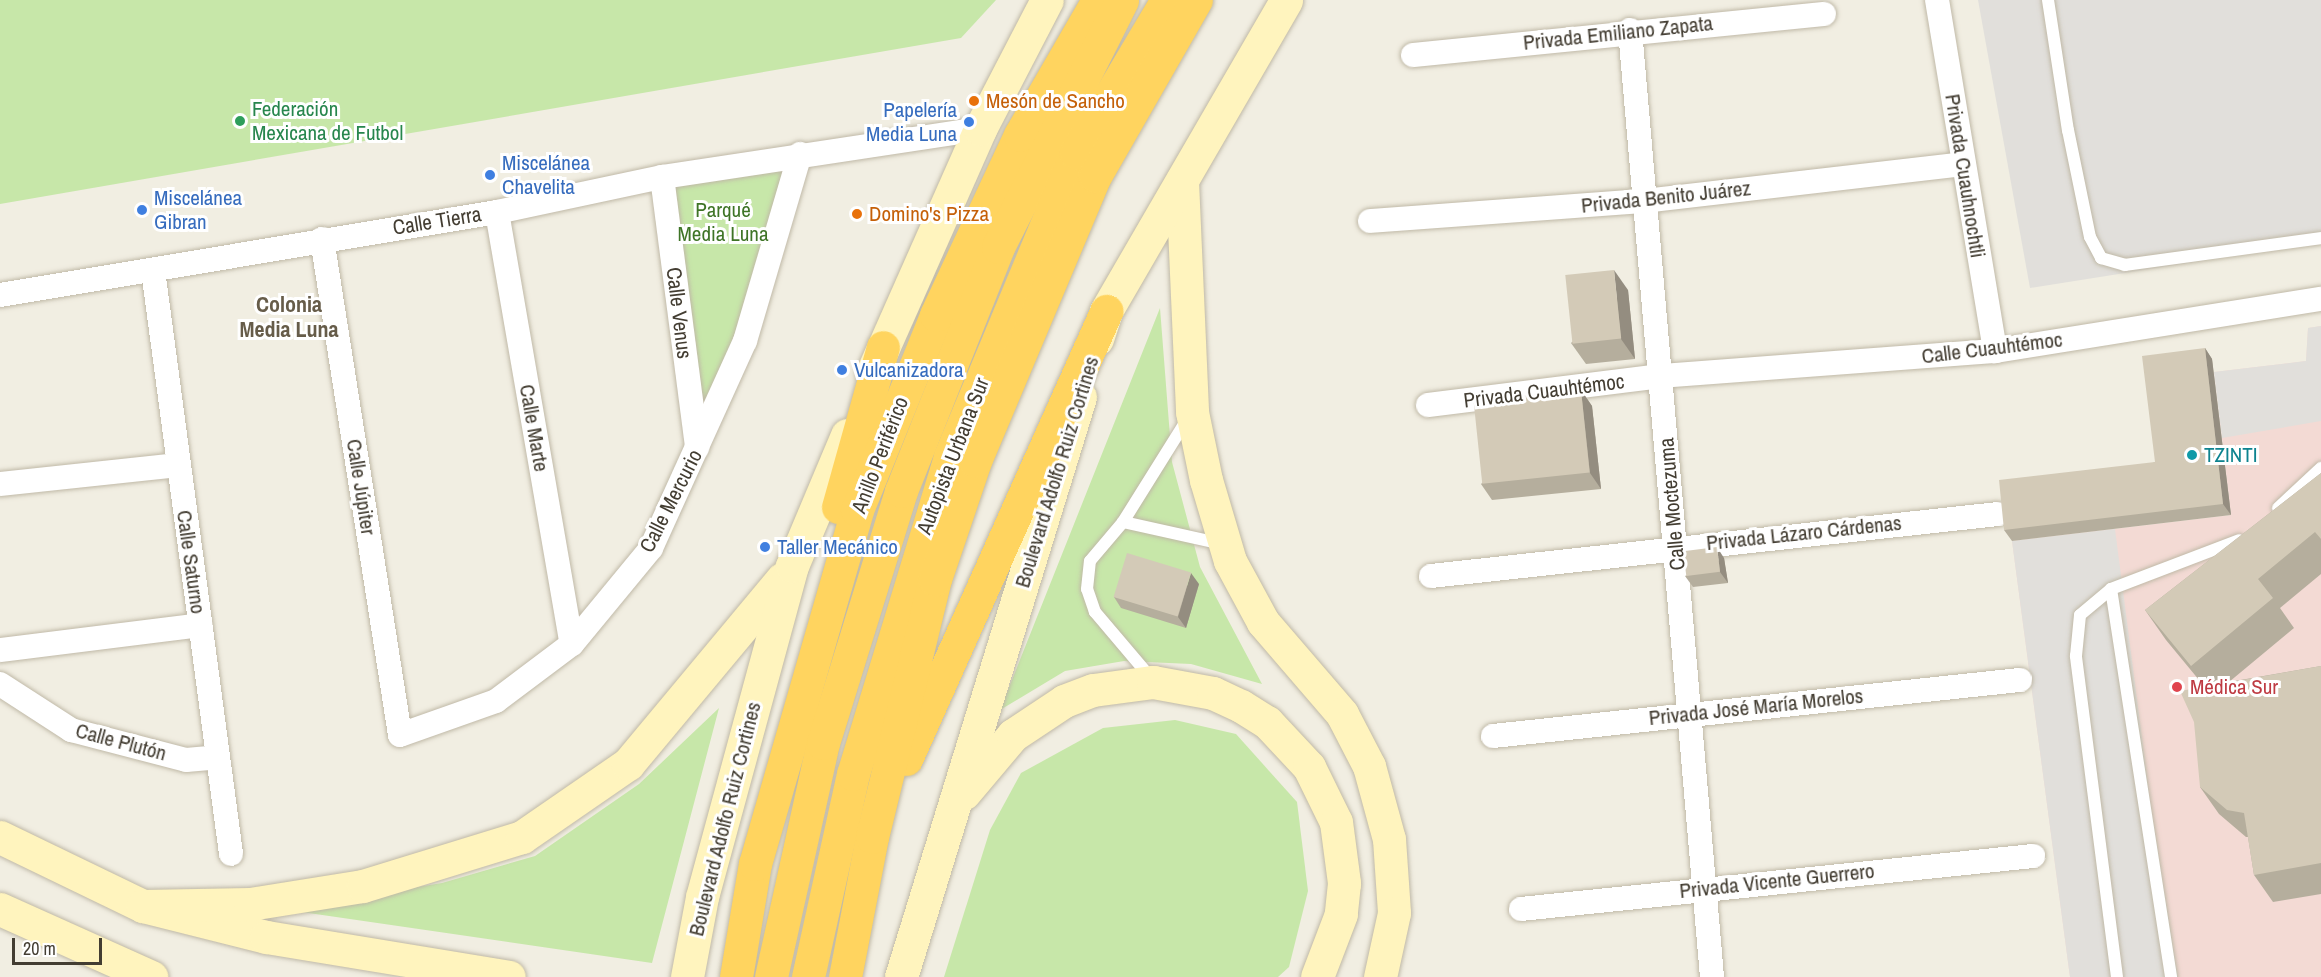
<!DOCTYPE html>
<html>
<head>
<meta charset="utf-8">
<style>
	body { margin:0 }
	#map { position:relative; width:2321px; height:977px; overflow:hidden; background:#f1eee2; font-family:"Archivo Narrow",sans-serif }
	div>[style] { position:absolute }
	.medical>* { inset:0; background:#f3dad4 }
	.green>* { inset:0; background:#c7e7a9 }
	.parking>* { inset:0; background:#e1dfdb }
	.roads { filter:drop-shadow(0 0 2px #c0b9a7) drop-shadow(0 0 2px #c0b9a7) }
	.service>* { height:12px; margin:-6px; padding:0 6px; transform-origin:6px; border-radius:6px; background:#fff }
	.minor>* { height:24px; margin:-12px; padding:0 12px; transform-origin:12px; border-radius:12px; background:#fff }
	.secondary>* { height:33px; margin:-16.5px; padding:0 16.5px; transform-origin:16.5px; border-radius:16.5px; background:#fff4be }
	.motorway>* { height:33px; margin:-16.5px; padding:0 16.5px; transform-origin:16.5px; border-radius:16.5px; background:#ffd45f }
	.wall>* { inset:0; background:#b5ae9d }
	.shaded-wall>* { inset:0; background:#948d80 }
	.building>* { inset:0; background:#d3cab7; transform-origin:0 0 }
	.dots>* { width:16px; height:16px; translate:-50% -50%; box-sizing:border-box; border:3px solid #fff; border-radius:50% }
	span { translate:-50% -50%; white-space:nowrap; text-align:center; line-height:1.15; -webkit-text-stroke:6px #fff; paint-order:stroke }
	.street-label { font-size:21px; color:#433d32 }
	.food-label { font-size:21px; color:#c56008 }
	.left { translate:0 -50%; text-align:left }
	.leisure-label { font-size:21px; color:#27864d }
	.shop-label { font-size:21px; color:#366cbe }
	.right { translate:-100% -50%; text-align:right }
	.park-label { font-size:21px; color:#3e7426 }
	.culture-label { font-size:21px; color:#0d838f }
	.health-label { font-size:21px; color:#be3a42 }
	.neighbourhood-label { font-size:22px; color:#665c49; font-weight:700 }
	.scale { position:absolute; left:12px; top:938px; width:90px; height:27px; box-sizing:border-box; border:3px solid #433d32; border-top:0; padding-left:8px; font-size:18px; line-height:21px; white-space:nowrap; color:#433d32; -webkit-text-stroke:4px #fff; paint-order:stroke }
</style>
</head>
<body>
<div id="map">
	<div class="medical">
		<i style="clip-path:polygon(2321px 326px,2321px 977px,2070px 977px,2012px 541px,2231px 515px,2214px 372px,2306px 361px,2308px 328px)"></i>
	</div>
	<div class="green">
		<i style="clip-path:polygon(0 0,996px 0,961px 38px,0 204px)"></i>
		<i style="clip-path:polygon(800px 154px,697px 449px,662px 177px)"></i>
		<i style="clip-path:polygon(1160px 308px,1172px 462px,1200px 567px,1262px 684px,1191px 664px,1124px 661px,1065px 671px,1000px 710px)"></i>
		<i style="clip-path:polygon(719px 708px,652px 963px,281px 909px,442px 883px,535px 856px,639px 784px)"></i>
		<i style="clip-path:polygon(1175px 720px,1236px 734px,1297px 802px,1308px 891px,1289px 967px,1278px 977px,944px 977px,990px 830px,1021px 773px,1103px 728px)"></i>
	</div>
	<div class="parking">
		<i style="clip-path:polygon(1978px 0,2321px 0,2321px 242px,2030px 288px)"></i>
		<i style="clip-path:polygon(2321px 326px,2321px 421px,2222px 438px,2214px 372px,2306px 361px,2308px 328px)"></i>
		<i style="clip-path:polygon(2115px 529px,2150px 800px,2178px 977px,2070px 977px,2012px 541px)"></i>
	</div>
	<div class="roads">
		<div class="service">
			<i style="left:2048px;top:0;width:132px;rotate:81.3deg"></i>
			<i style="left:2068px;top:130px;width:109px;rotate:78.4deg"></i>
			<i style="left:2090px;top:237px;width:24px;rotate:62deg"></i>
			<i style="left:2101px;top:258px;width:25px;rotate:16deg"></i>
			<i style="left:2125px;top:265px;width:198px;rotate:-7.8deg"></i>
			<i style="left:2278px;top:508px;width:59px;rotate:-42.9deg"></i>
			<i style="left:1123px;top:522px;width:101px;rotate:12.5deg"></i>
			<i style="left:2111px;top:589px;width:393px;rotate:81.2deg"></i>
			<i style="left:1151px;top:678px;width:87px;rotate:-130.3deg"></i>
			<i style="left:1095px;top:612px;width:24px;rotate:-109deg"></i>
			<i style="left:1087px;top:589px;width:28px;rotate:-84deg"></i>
			<i style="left:1090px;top:561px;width:51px;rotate:-49.8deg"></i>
			<i style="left:1123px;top:522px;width:123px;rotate:-58deg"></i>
			<i style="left:2117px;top:977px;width:324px;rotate:-97.3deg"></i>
			<i style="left:2076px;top:656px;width:41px;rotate:-84.4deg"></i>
			<i style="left:2080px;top:615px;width:40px;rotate:-40deg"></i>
			<i style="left:2111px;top:589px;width:137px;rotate:-20.9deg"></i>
		</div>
		<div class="minor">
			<i style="left:1937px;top:0;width:356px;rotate:80.6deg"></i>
			<i style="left:1630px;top:30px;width:951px;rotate:85.05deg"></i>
			<i style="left:1413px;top:55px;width:413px;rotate:-5.7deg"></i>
			<i style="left:662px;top:177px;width:273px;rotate:82.6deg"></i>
			<i style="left:497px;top:212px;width:438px;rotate:80.2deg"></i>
			<i style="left:1370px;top:221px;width:275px;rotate:-4.2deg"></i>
			<i style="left:1644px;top:201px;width:320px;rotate:-6.6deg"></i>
			<i style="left:322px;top:239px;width:502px;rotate:81.06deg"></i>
			<i style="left:400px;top:735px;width:102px;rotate:-19.5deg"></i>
			<i style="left:496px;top:701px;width:95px;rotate:-36.9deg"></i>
			<i style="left:572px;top:644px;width:124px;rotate:-50.5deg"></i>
			<i style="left:651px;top:548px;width:227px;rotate:-65.6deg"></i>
			<i style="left:745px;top:341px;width:195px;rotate:-73.6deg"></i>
			<i style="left:153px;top:270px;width:589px;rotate:82.39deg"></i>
			<i style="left:0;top:295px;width:504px;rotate:-9.48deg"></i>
			<i style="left:497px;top:212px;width:169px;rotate:-12deg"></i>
			<i style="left:662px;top:177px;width:322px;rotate:-8.6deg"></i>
			<i style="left:1428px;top:405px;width:235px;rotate:-7.1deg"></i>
			<i style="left:1661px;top:376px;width:335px;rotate:-4.3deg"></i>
			<i style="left:1995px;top:351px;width:330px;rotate:-9.1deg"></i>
			<i style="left:0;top:484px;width:179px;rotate:-6.1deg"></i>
			<i style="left:1431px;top:576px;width:570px;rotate:-6.24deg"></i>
			<i style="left:0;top:650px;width:202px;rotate:-7.1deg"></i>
			<i style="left:0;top:684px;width:85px;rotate:32.9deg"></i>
			<i style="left:71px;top:730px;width:119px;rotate:14.6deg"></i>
			<i style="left:186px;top:760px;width:32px;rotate:-5deg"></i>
			<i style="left:1493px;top:736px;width:530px;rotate:-6.07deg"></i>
			<i style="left:1521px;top:909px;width:515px;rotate:-5.91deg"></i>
		</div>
		<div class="secondary">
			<i style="left:1182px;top:181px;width:231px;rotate:87.5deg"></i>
			<i style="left:1192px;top:412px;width:69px;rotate:78.4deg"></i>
			<i style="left:1206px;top:480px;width:84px;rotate:73.5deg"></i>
			<i style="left:1230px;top:561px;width:69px;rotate:61.6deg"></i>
			<i style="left:1263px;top:622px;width:121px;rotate:49.3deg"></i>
			<i style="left:1342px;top:714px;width:59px;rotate:62.6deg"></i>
			<i style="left:1369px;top:766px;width:76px;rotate:74.7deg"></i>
			<i style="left:1389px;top:839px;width:74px;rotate:86.1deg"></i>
			<i style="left:1394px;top:913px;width:66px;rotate:102.3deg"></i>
			<i style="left:1097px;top:339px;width:29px;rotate:-72deg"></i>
			<i style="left:1106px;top:311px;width:359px;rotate:-59.9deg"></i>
			<i style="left:872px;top:373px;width:267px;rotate:-66.1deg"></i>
			<i style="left:980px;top:129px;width:145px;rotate:-62.6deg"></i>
			<i style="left:964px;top:793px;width:76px;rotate:-49.8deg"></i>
			<i style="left:1013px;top:735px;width:61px;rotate:-33.7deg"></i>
			<i style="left:1064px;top:701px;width:31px;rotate:-21deg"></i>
			<i style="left:1093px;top:690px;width:61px;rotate:-7.6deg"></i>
			<i style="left:1153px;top:682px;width:61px;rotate:10.4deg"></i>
			<i style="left:1213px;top:693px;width:31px;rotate:25deg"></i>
			<i style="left:1241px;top:706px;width:31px;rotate:32deg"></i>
			<i style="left:1267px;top:722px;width:62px;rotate:47deg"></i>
			<i style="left:1309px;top:767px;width:61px;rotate:63.9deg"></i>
			<i style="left:1336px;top:822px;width:62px;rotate:82.5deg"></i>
			<i style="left:1344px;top:883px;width:31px;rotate:96deg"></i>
			<i style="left:1341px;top:914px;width:67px;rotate:110.9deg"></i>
			<i style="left:0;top:837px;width:159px;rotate:25.8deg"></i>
			<i style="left:143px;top:906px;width:127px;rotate:14.1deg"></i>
			<i style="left:266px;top:937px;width:246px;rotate:9.3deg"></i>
			<i style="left:143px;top:906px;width:107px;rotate:-1.1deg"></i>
			<i style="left:250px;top:904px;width:114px;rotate:-9.1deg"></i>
			<i style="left:363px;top:886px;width:166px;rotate:-17.1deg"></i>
			<i style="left:522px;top:837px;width:129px;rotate:-34.6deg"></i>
			<i style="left:628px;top:764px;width:241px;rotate:-50.2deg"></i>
			<i style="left:0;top:909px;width:166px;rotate:24.2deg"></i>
			<i style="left:687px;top:977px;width:81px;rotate:-79.4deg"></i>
			<i style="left:702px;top:897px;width:343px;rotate:-74.8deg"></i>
			<i style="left:792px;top:566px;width:142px;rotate:-67.2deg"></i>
			<i style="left:901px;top:977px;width:607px;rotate:-72.85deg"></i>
		</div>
		<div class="motorway">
			<i style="left:838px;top:507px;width:166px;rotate:-74.3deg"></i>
			<i style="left:906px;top:759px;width:491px;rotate:-65.9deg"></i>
			<i style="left:736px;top:977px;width:115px;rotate:-80.5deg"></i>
			<i style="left:755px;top:864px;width:368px;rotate:-73.9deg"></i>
			<i style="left:857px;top:510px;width:210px;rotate:-67.9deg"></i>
			<i style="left:936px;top:315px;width:199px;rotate:-65deg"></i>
			<i style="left:1020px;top:135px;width:156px;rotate:-60deg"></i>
			<i style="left:771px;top:977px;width:240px;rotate:-77.5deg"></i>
			<i style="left:823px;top:743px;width:264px;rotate:-72.8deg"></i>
			<i style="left:901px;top:491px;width:263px;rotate:-68.3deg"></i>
			<i style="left:998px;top:247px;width:276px;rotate:-63.3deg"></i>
			<i style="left:808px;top:977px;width:208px;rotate:-77.5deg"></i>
			<i style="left:853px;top:774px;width:332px;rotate:-73deg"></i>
			<i style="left:950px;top:456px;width:328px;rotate:-67.4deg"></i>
			<i style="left:1076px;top:153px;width:178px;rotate:-59.3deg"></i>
			<i style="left:845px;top:977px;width:143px;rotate:-79.1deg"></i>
			<i style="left:872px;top:837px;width:266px;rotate:-76.3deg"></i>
			<i style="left:935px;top:579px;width:125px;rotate:-71.3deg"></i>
			<i style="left:975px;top:461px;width:309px;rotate:-67.2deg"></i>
			<i style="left:1095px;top:176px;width:203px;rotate:-60.2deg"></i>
		</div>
	</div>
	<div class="wall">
		<i style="clip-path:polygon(1628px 290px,1635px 359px,1586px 364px,1571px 343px)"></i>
		<i style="clip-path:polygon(2205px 348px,2212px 359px,2231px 515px,2012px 541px,2004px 530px,2155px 462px)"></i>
		<i style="clip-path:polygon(1581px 390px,1592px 406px,1601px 489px,1492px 500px,1481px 484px)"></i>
		<i style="clip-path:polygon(2321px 473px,2321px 574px,2280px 608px,2294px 628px,2229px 682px,2321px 666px,2321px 894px,2273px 902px,2254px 875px,2248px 837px,2246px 837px,2219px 814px,2200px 787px,2204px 686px,2166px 640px,2145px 610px)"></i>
		<i style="clip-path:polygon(1724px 558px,1728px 583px,1693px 587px,1685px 576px)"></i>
		<i style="clip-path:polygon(1199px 584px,1186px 628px,1121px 608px,1114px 597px)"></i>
	</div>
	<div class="shaded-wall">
		<i style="clip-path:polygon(1614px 270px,1628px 290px,1635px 359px,1621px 339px)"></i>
		<i style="clip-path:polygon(2205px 348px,2212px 359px,2231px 515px,2223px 504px)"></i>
		<i style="clip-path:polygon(1581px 390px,1592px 406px,1601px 489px,1590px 473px)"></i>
		<i style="clip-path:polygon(1717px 547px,1724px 558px,1728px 583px,1720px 572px)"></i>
		<i style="clip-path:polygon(1191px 573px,1199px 584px,1186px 628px,1178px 617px)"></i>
	</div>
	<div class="building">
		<i style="left:1614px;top:270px;width:69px;height:49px;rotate:84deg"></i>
		<i style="clip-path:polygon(2205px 348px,2223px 504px,2004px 530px,1999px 480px,2155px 462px,2142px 356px)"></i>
		<i style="left:1581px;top:390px;width:83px;height:108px;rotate:84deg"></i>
		<i style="clip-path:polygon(2321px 473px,2321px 539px,2315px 532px,2258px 579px,2273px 598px,2191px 666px,2145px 610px)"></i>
		<i style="left:1717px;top:547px;width:25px;height:34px;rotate:83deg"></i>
		<i style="left:1127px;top:553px;width:67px;height:46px;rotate:17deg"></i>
		<i style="clip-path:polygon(2321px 666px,2321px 863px,2254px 875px,2244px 813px,2227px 810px,2200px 787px,2194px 722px,2180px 691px)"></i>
	</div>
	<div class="dots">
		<i style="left:974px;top:101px;background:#e8710a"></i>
		<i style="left:240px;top:121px;background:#2e9e5b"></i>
		<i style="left:969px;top:122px;background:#3f7fe0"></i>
		<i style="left:490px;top:175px;background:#3f7fe0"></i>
		<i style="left:142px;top:210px;background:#3f7fe0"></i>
		<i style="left:857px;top:214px;background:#e8710a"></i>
		<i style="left:842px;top:370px;background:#3f7fe0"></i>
		<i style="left:2192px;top:455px;background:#0f9aa8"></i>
		<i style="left:765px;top:547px;background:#3f7fe0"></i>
		<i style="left:2177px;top:687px;background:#e0444e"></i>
	</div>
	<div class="street-label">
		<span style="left:1618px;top:33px;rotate:-6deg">Privada Emiliano Zapata</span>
		<span style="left:1965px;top:176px;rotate:81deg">Privada Cuauhnochtli</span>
		<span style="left:1666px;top:197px;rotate:-6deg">Privada Benito Juárez</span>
		<span style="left:437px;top:221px;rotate:-9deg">Calle Tierra</span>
		<span style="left:679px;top:313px;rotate:83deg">Calle Venus</span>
		<span style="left:1992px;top:348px;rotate:-7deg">Calle Cuauhtémoc</span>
		<span style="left:1544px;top:391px;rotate:-7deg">Privada Cuauhtémoc</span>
		<span style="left:534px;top:428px;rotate:80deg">Calle Marte</span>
		<span style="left:880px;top:455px;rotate:-69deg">Anillo Periférico</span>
		<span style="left:953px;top:456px;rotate:-69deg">Autopista Urbana Sur</span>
		<span style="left:1057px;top:472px;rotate:-73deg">Boulevard Adolfo Ruiz Cortines</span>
		<span style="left:361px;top:487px;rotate:81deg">Calle Júpiter</span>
		<span style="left:671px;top:501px;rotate:-63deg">Calle Mercurio</span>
		<span style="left:1672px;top:504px;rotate:-95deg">Calle Moctezuma</span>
		<span style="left:1804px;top:533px;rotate:-6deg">Privada Lázaro Cárdenas</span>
		<span style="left:191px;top:562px;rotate:82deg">Calle Saturno</span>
		<span style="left:1756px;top:707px;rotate:-6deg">Privada José María Morelos</span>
		<span style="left:121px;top:742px;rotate:15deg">Calle Plutón</span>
		<span style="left:725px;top:819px;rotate:-76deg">Boulevard Adolfo Ruiz Cortines</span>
		<span style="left:1777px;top:881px;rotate:-6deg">Privada Vicente Guerrero</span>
	</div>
	<div class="food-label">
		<span class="left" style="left:986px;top:101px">Mesón de Sancho</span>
		<span class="left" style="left:869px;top:214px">Domino's Pizza</span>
	</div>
	<div class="leisure-label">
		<span class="left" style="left:252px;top:121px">Federación<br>Mexicana de Futbol</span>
	</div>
	<div class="shop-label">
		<span class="right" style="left:957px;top:122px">Papelería<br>Media Luna</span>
		<span class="left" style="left:502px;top:175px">Miscelánea<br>Chavelita</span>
		<span class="left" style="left:154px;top:210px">Miscelánea<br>Gibran</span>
		<span class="left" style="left:854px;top:370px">Vulcanizadora</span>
		<span class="left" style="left:777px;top:547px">Taller Mecánico</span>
	</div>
	<div class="park-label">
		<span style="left:723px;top:222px">Parqué<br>Media Luna</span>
	</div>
	<div class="culture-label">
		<span class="left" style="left:2204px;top:455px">TZINTI</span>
	</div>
	<div class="health-label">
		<span class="left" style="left:2190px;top:687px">Médica Sur</span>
	</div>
	<div class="neighbourhood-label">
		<span style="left:289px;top:317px">Colonia<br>Media Luna</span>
	</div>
	<div class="scale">20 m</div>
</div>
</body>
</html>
